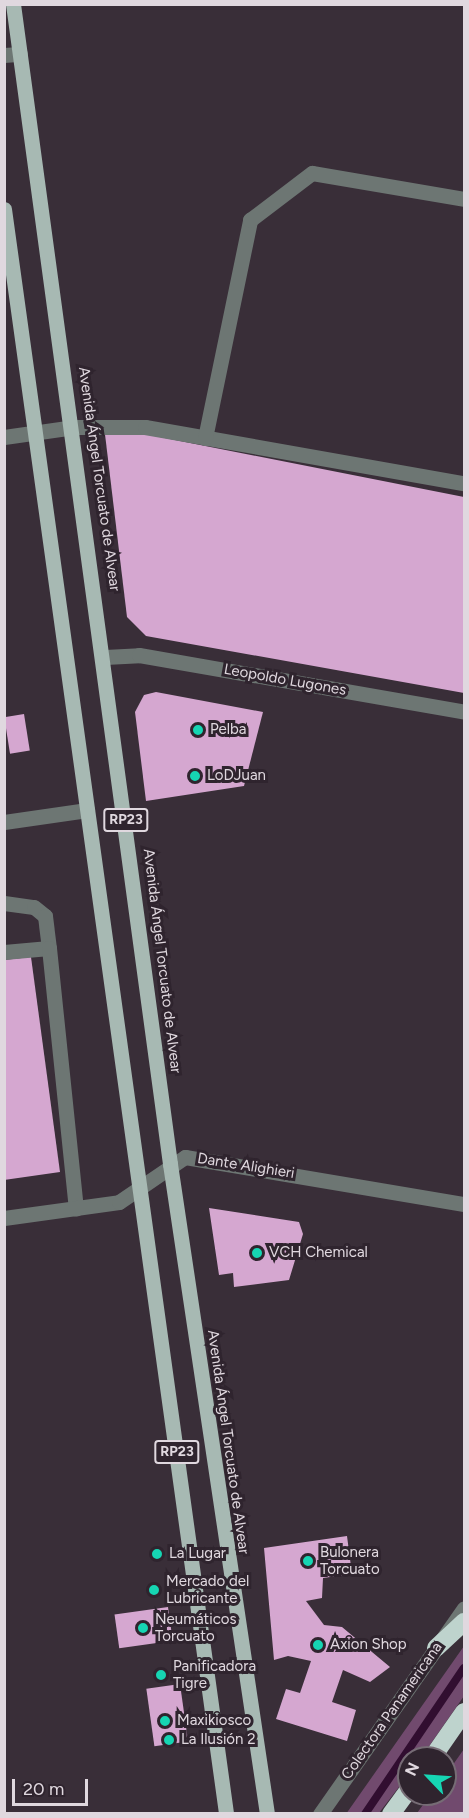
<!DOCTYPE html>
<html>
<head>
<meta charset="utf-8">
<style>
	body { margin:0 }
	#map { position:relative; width:469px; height:1818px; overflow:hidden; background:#392e38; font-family:Figtree,sans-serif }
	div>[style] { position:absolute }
	.green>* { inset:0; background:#714a6e }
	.stream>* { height:8px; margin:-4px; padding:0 4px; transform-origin:4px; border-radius:4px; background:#310e30 }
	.building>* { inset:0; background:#d5a7d0; transform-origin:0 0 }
	.minor>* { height:15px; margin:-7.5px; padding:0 7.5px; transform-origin:7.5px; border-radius:7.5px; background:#6d7673 }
	.major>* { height:15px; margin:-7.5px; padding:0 7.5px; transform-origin:7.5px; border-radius:7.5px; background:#a7b9b3 }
	.highway>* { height:18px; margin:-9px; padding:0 9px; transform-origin:9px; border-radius:9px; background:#bed3cd }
	.dots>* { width:16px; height:16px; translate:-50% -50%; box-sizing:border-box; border:3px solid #2f242e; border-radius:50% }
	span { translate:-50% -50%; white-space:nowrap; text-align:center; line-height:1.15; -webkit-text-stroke:6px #2f242e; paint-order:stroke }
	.shield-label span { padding:2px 4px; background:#2f242e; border:2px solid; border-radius:4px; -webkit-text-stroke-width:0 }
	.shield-label { font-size:14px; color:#e0d8df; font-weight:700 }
	.street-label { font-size:15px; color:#e0d8df }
	.poi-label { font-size:15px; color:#e0d8df }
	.left { translate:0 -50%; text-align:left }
	.frame { position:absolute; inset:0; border:6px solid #e0d8df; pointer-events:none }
	.north { position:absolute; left:397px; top:1746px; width:60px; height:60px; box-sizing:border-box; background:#2f242e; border:2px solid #766c75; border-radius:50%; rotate:295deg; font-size:16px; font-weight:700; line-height:24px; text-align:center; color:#e0d8df }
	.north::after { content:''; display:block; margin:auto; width:21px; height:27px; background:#16d5b3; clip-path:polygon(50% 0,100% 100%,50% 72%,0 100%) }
	.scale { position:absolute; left:12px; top:1779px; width:76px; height:27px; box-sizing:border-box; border:3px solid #e0d8df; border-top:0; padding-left:8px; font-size:18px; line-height:21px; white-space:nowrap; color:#e0d8df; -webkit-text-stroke:4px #2f242e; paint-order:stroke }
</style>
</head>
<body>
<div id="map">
	<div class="green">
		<i style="clip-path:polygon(464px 1646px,464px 1696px,427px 1749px,421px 1758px,409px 1758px,409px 1774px,379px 1813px,346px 1814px)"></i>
		<i style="clip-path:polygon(464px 1749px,464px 1813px,417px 1813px,431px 1794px,445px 1794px,445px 1776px)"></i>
	</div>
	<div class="stream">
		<i style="left:365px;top:1814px;width:176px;rotate:-55.9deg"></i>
	</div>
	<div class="building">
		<i style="clip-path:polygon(104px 426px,464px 497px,464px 693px,146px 636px,127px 617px)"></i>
		<i style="clip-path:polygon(156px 692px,263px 712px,244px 786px,146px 801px,135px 712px,144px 695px)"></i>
		<i style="left:24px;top:714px;width:37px;height:20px;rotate:81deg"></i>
		<i style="clip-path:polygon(31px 957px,60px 1172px,4px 1180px,4px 960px)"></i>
		<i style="clip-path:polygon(209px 1208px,299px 1222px,303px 1234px,289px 1280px,234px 1287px,233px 1273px,219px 1275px)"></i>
		<i style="clip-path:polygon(347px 1536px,352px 1574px,323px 1578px,322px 1598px,306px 1601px,324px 1625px,342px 1627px,390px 1667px,370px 1682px,343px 1670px,332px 1702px,356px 1710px,347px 1741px,276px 1719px,286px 1689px,300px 1693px,311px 1661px,288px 1656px,274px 1660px,264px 1548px)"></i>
		<i style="left:168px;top:1607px;width:34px;height:54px;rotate:82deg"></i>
		<i style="left:180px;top:1684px;width:58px;height:34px;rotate:82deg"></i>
	</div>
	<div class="minor">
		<i style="left:4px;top:55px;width:16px;rotate:-4deg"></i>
		<i style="left:4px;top:437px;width:71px;rotate:-8.1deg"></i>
		<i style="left:74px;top:427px;width:71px"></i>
		<i style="left:145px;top:427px;width:324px;rotate:10deg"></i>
		<i style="left:205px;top:438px;width:223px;rotate:-78.3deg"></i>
		<i style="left:250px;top:220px;width:78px;rotate:-37.2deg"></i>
		<i style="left:312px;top:173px;width:154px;rotate:9.7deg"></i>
		<i style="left:105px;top:657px;width:34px;rotate:-3deg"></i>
		<i style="left:139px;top:655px;width:330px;rotate:9.9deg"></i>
		<i style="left:4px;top:822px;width:84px;rotate:-8.2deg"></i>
		<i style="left:4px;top:903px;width:30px;rotate:8deg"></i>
		<i style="left:34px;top:907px;width:14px;rotate:39deg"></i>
		<i style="left:45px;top:916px;width:32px;rotate:83deg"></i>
		<i style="left:4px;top:952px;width:45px;rotate:-5.1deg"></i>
		<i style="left:49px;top:948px;width:262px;rotate:84.1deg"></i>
		<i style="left:4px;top:1218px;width:116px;rotate:-7.9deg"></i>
		<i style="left:119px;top:1202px;width:80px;rotate:-34.3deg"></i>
		<i style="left:185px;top:1157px;width:283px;rotate:9.6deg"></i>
		<i style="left:320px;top:1814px;width:251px;rotate:-55deg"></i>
	</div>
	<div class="major">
		<i style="left:13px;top:4px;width:1171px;rotate:82.29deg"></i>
		<i style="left:170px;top:1164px;width:657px;rotate:81.51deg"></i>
		<i style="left:4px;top:209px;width:1620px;rotate:82.12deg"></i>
	</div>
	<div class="highway">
		<i style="left:436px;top:1648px;width:38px;rotate:-43deg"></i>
		<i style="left:432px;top:1758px;width:56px;rotate:-55.2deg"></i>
		<i style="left:391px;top:1814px;width:31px;rotate:-54deg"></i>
	</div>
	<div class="dots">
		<i style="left:198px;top:730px;background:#16d5b3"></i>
		<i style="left:195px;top:776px;background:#16d5b3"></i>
		<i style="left:257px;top:1253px;background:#16d5b3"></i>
		<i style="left:157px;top:1554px;background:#16d5b3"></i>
		<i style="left:308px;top:1561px;background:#16d5b3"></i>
		<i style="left:154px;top:1590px;background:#16d5b3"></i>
		<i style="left:143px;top:1628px;background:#16d5b3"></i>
		<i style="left:318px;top:1645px;background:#16d5b3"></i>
		<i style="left:161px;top:1675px;background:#16d5b3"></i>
		<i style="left:165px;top:1721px;background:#16d5b3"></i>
		<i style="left:169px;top:1740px;background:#16d5b3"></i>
	</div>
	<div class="shield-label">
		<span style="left:126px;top:820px">RP23</span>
		<span style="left:177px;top:1452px">RP23</span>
	</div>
	<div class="street-label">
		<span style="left:99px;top:479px;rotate:82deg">Avenida Ángel Torcuato de Alvear</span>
		<span style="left:285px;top:680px;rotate:10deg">Leopoldo Lugones</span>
		<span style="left:162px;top:961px;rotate:83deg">Avenida Ángel Torcuato de Alvear</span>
		<span style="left:246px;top:1166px;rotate:9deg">Dante Alighieri</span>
		<span style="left:228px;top:1442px;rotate:82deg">Avenida Ángel Torcuato de Alvear</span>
		<span style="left:392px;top:1711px;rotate:-55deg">Colectora Panamericana</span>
	</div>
	<div class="poi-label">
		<span class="left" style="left:210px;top:730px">Pelba</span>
		<span class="left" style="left:207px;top:776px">LoDJuan</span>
		<span class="left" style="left:269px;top:1253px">VCH Chemical</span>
		<span class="left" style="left:320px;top:1561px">Bulonera<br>Torcuato</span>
		<span class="left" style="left:169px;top:1554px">La Lugar</span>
		<span class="left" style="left:166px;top:1590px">Mercado del<br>Lubricante</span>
		<span class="left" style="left:155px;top:1628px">Neumáticos<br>Torcuato</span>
		<span class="left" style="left:330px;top:1645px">Axion Shop</span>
		<span class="left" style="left:173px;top:1675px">Panificadora<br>Tigre</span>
		<span class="left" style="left:177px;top:1721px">Maxikiosco</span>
		<span class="left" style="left:181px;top:1740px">La Ilusión 2</span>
	</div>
	<div class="frame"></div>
	<div class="north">N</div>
	<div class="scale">20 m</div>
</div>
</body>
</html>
